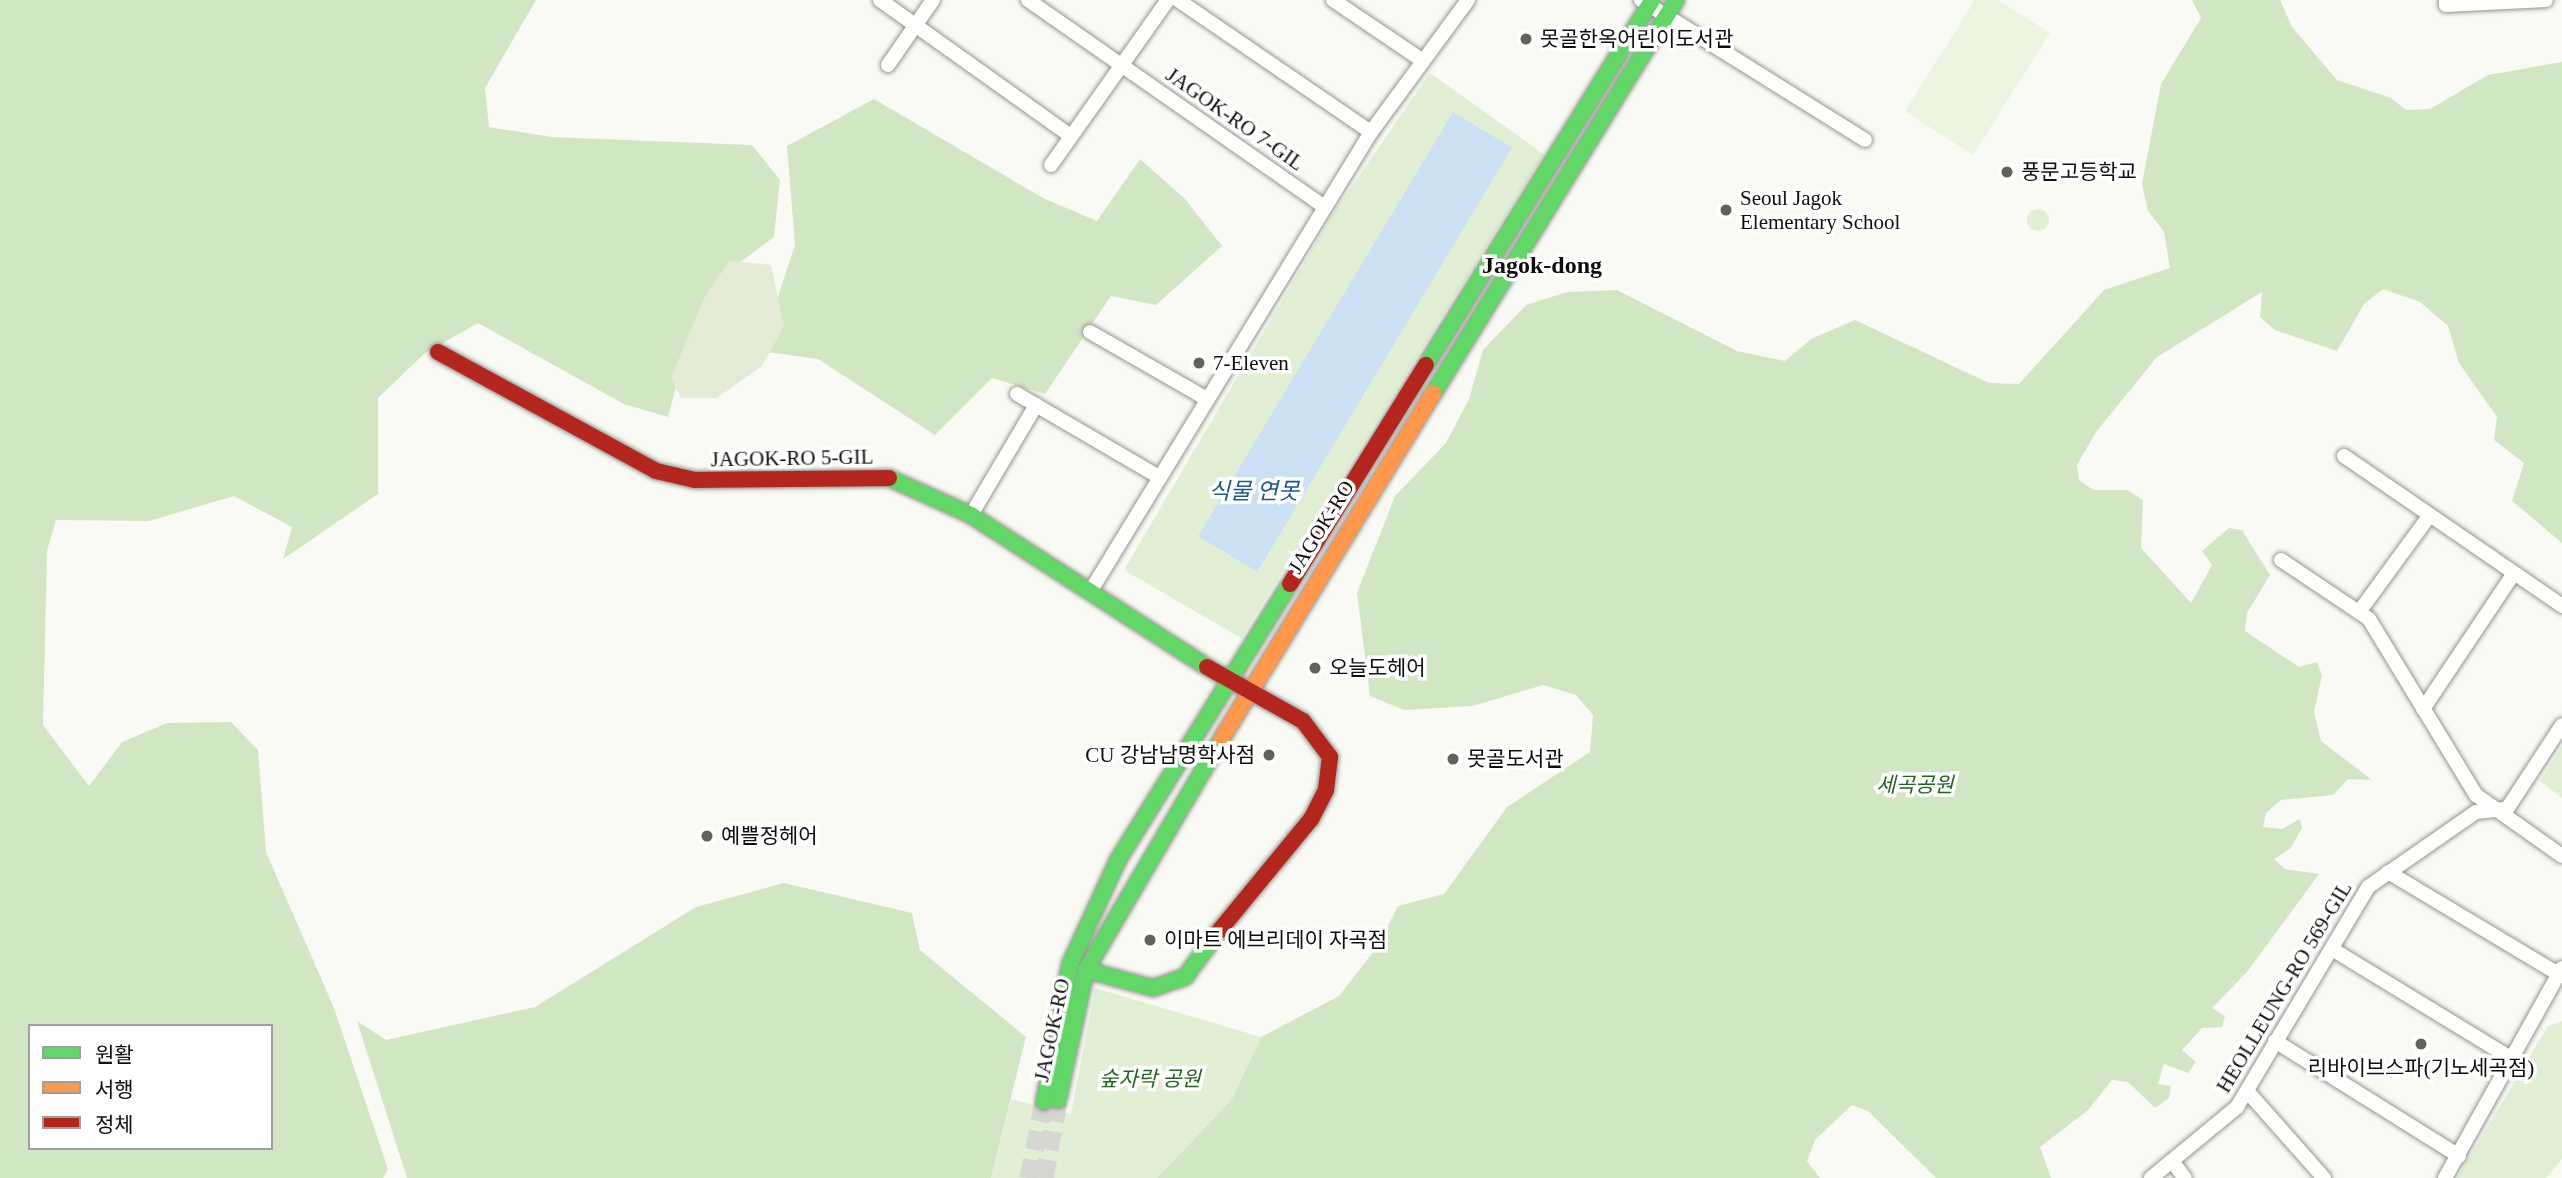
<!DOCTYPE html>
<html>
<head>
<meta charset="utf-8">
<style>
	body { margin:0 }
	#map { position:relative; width:2562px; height:1178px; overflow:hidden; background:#fafaf4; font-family:"Times New Roman","Noto Sans KR",serif }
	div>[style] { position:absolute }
	.green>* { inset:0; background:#e1f0d5 }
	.round { border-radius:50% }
	.forest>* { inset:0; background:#d1e7c3 }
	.cemetery>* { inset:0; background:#e4ecd8 }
	.pitch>* { inset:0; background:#ebf4de }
	.water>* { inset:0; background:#cbe1f3; transform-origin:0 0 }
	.secondary-tunnel>* { height:19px; margin-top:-9.5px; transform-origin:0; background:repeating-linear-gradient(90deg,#d7d7d2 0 19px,transparent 0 29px) }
	.roads { filter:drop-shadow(0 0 2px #949492) drop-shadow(0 0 2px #949492) }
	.street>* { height:14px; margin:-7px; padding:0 7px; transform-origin:7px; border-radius:7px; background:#fefefd }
	.fast>* { height:16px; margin:-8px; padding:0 8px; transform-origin:8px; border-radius:8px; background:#63d668 }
	.slow>* { height:16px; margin:-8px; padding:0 8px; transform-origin:8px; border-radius:8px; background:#ff974d }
	.jam>* { height:16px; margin:-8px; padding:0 8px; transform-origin:8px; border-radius:8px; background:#b3261e }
	.dots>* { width:19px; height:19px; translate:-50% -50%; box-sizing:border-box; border:4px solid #fff; border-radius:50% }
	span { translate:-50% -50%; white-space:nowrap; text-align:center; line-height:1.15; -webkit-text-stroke:7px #fff; paint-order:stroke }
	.poi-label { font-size:21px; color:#0e0e0e }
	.left { translate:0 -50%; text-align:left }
	.right { translate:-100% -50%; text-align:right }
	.street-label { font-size:21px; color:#0e0e0e }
	.park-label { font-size:21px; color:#276321; font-style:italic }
	.water-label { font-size:23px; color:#1d559a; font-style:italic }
	.quarter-label { font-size:24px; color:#0e0e0e; font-weight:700 }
	.legend { position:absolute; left:28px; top:1024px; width:245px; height:126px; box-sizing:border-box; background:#fff; border:2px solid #9f9f9f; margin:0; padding:9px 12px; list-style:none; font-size:21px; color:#0e0e0e }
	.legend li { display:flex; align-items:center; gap:14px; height:35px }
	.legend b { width:35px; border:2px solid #9f9f9f }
</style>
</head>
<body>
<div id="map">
	<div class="green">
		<i style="clip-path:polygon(1430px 73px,1544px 154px,1241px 638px,1124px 570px,1334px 212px)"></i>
		<i class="round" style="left:2027px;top:209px;width:22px;height:22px"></i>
		<i style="clip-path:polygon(2562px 746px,2562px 798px,2540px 781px)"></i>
		<i style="clip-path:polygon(1095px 988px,1261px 1037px,1232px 1099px,1157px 1178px,991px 1178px,1011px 1099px,1071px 1114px)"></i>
		<i style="clip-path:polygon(2562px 1021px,2562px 1159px,2546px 1178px,2457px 1178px,2548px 1026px)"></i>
	</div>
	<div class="forest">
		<i style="clip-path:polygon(evenodd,0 0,536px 0,485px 88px,489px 127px,551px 137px,752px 145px,780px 180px,774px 237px,719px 278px,687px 346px,668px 417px,624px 404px,478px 323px,425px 353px,378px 398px,378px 494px,283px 559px,292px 527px,234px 496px,149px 521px,56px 520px,47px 551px,43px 725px,89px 786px,122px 742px,167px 723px,231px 722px,258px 750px,266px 852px,334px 1008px,388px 1169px,383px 1178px,0 1178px,0 0,30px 1026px,271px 1026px,271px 1148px,30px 1148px,30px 1026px)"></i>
		<i style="clip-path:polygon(2192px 0,2280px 0,2292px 27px,2337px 80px,2391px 98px,2406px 110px,2430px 109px,2488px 75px,2562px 62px,2562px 543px,2512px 501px,2524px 463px,2494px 440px,2497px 417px,2459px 363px,2448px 326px,2420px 302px,2383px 289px,2364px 304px,2337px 351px,2275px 330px,2260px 317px,2262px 292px,2157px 357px,2096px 432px,2077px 465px,2079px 480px,2093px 490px,2127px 490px,2143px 500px,2141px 548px,2191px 603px,2212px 565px,2202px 551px,2229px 528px,2242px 530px,2270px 575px,2247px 613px,2245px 631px,2299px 667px,2317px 662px,2322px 675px,2314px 712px,2321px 741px,2372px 780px,2348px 779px,2333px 795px,2281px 800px,2266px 813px,2263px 827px,2282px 829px,2300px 819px,2302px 828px,2290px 849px,2274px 859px,2285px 869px,2319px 874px,2247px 972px,2212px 1008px,2225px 1016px,2222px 1027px,2202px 1028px,2182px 1050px,2196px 1062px,2188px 1073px,2164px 1064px,2158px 1084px,2171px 1086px,2169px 1098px,2155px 1108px,2128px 1082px,2112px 1080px,2088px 1110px,2040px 1147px,2051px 1178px,1936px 1178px,1868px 1111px,1852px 1105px,1815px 1140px,1807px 1161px,1820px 1178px,1157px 1178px,1232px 1099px,1261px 1037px,1339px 996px,1377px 947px,1398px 906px,1444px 894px,1507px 807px,1590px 752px,1593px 715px,1576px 695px,1543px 685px,1473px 706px,1404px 710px,1370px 696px,1357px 593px,1395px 496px,1446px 443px,1469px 399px,1483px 350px,1526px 305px,1567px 292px,1617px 290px,1737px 351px,1785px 361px,1811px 339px,1855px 320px,1989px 383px,2019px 384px,2104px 290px,2170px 268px,2164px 232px,2148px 211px,2142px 184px,2161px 84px,2201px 18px)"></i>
		<i style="clip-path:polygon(874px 99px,1043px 198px,1097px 221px,1140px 159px,1185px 199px,1222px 246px,1156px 305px,1111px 296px,1045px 394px,992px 378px,935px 435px,818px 359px,760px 351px,795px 245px,787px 146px)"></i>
		<i style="clip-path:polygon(784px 883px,912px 913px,920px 950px,1026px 1037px,991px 1178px,407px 1178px,357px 1021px,386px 1040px,535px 1007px,696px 907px)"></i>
	</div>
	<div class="cemetery">
		<i style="clip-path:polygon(730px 261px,771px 265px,784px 326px,762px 366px,717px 398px,681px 398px,671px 378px,706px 294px)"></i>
	</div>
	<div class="pitch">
		<i style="clip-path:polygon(1975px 0,1998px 0,2050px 33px,1973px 155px,1905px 111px)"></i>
	</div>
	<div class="water">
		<i style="left:1453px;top:112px;width:69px;height:495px;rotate:31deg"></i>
	</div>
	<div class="secondary-tunnel">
		<i style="left:1029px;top:1178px;width:77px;rotate:-78.8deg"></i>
		<i style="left:1044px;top:1178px;width:79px;rotate:-79.8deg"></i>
	</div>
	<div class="roads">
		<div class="street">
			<i style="left:880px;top:0;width:234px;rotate:35.5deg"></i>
			<i style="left:1028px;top:0;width:362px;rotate:34.9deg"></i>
			<i style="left:1178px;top:0;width:234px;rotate:34.4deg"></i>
			<i style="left:1333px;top:0;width:105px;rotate:34.1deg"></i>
			<i style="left:1641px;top:0;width:264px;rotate:32deg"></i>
			<i style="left:2446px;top:0;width:5px;rotate:90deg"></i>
			<i style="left:2446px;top:5px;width:100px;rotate:-2.9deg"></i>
			<i style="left:888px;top:65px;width:79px;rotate:-55.3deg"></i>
			<i style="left:1051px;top:165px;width:202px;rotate:-54.7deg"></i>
			<i style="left:1090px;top:332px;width:135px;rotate:29.8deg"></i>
			<i style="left:1017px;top:394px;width:164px;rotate:30.3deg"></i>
			<i style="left:2344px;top:456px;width:265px;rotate:34.5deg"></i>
			<i style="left:971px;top:515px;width:128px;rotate:-59.4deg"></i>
			<i style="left:2281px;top:560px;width:106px;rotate:33.8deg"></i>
			<i style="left:2369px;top:619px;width:206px;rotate:58.7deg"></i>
			<i style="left:2476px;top:795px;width:105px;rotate:35.3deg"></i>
			<i style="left:1090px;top:592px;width:539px;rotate:-58.58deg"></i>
			<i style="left:1371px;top:132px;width:164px;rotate:-53.7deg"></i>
			<i style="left:2359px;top:612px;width:120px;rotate:-53.8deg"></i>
			<i style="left:2423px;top:709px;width:160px;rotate:-56.2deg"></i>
			<i style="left:2388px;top:872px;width:203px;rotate:30.9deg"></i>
			<i style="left:2332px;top:949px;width:213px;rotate:31.4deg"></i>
			<i style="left:2275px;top:1041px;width:217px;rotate:32deg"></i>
			<i style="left:2247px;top:1091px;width:116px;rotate:48.5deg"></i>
			<i style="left:2172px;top:1161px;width:21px;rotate:53deg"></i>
			<i style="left:2151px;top:1178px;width:112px;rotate:-39.5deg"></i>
			<i style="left:2237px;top:1107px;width:256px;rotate:-59.2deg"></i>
			<i style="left:2368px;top:887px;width:131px;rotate:-34.8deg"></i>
			<i style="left:2476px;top:812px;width:31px;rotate:-6deg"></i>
			<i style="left:2507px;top:809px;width:100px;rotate:-56.8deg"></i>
			<i style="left:2445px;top:1178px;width:240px;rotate:-60.9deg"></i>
		</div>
		<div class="fast">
			<i style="left:1426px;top:365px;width:429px;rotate:-58.2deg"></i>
			<i style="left:1433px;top:394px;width:463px;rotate:-58.3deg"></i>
			<i style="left:889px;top:478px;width:90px;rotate:24.3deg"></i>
			<i style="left:971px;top:515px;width:281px;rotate:32.8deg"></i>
			<i style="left:1086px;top:970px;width:69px;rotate:15deg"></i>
			<i style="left:1153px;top:988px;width:34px;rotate:-19deg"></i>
			<i style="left:1185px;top:977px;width:57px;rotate:-53.5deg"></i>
			<i style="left:1058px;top:1100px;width:133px;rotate:-77.8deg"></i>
			<i style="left:1086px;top:970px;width:269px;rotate:-59.6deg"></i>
			<i style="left:1044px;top:1102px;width:140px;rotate:-79.3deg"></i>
			<i style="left:1070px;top:964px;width:115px;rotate:-65.2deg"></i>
			<i style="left:1118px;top:860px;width:325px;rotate:-58.1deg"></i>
		</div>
		<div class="slow">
			<i style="left:1222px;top:738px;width:404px;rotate:-58.5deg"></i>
		</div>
		<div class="jam">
			<i style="left:438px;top:352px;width:248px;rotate:28.6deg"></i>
			<i style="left:656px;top:471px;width:40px;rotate:13deg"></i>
			<i style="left:695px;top:480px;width:194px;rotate:-0.6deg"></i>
			<i style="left:1290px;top:584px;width:258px;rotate:-58.2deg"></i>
			<i style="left:1207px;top:667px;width:110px;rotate:29.4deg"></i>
			<i style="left:1303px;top:721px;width:45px;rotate:53.1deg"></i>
			<i style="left:1330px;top:757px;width:33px;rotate:97deg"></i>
			<i style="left:1326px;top:790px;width:33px;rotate:117deg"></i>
			<i style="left:1311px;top:819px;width:145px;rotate:129.4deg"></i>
		</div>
	</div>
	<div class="dots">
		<i style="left:1526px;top:39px;background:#61615e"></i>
		<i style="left:2007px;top:172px;background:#61615e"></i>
		<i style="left:1726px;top:210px;background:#61615e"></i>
		<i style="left:1199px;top:363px;background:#61615e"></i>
		<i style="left:1315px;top:668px;background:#61615e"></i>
		<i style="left:1269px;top:755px;background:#61615e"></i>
		<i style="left:1453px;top:759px;background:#61615e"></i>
		<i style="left:707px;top:836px;background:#61615e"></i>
		<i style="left:1150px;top:940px;background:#61615e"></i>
		<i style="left:2421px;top:1044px;background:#61615e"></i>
	</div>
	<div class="poi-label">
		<span class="left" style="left:1540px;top:39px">못골한옥어린이도서관</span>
		<span class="left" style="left:2021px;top:172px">풍문고등학교</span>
		<span class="left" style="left:1740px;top:210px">Seoul Jagok<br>Elementary School</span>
		<span class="left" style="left:1213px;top:363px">7-Eleven</span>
		<span class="left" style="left:1329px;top:668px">오늘도헤어</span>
		<span class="right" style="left:1255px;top:755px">CU 강남남명학사점</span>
		<span class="left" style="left:1467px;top:759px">못골도서관</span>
		<span class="left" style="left:721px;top:836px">예쁠정헤어</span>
		<span class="left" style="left:1164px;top:940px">이마트 에브리데이 자곡점</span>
		<span style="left:2421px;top:1068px">리바이브스파(기노세곡점)</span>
	</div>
	<div class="street-label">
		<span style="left:1235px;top:119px;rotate:35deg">JAGOK-RO 7-GIL</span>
		<span style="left:792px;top:458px;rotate:-1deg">JAGOK-RO 5-GIL</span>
		<span style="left:1321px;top:527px;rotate:-58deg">JAGOK-RO</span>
		<span style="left:2284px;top:987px;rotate:-59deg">HEOLLEUNG-RO 569-GIL</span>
		<span style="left:1052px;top:1030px;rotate:-78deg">JAGOK-RO</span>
	</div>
	<div class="park-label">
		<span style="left:1915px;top:785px">세곡공원</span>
		<span style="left:1150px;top:1079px">숲자락 공원</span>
	</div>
	<div class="water-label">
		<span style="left:1254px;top:492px">식물 연못</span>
	</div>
	<div class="quarter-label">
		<span style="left:1542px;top:266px">Jagok-dong</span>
	</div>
	<ul class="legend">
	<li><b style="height:9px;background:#63d668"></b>원활</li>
	<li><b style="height:9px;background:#ff974d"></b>서행</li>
	<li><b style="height:9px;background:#b3261e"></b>정체</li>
	</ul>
</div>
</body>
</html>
